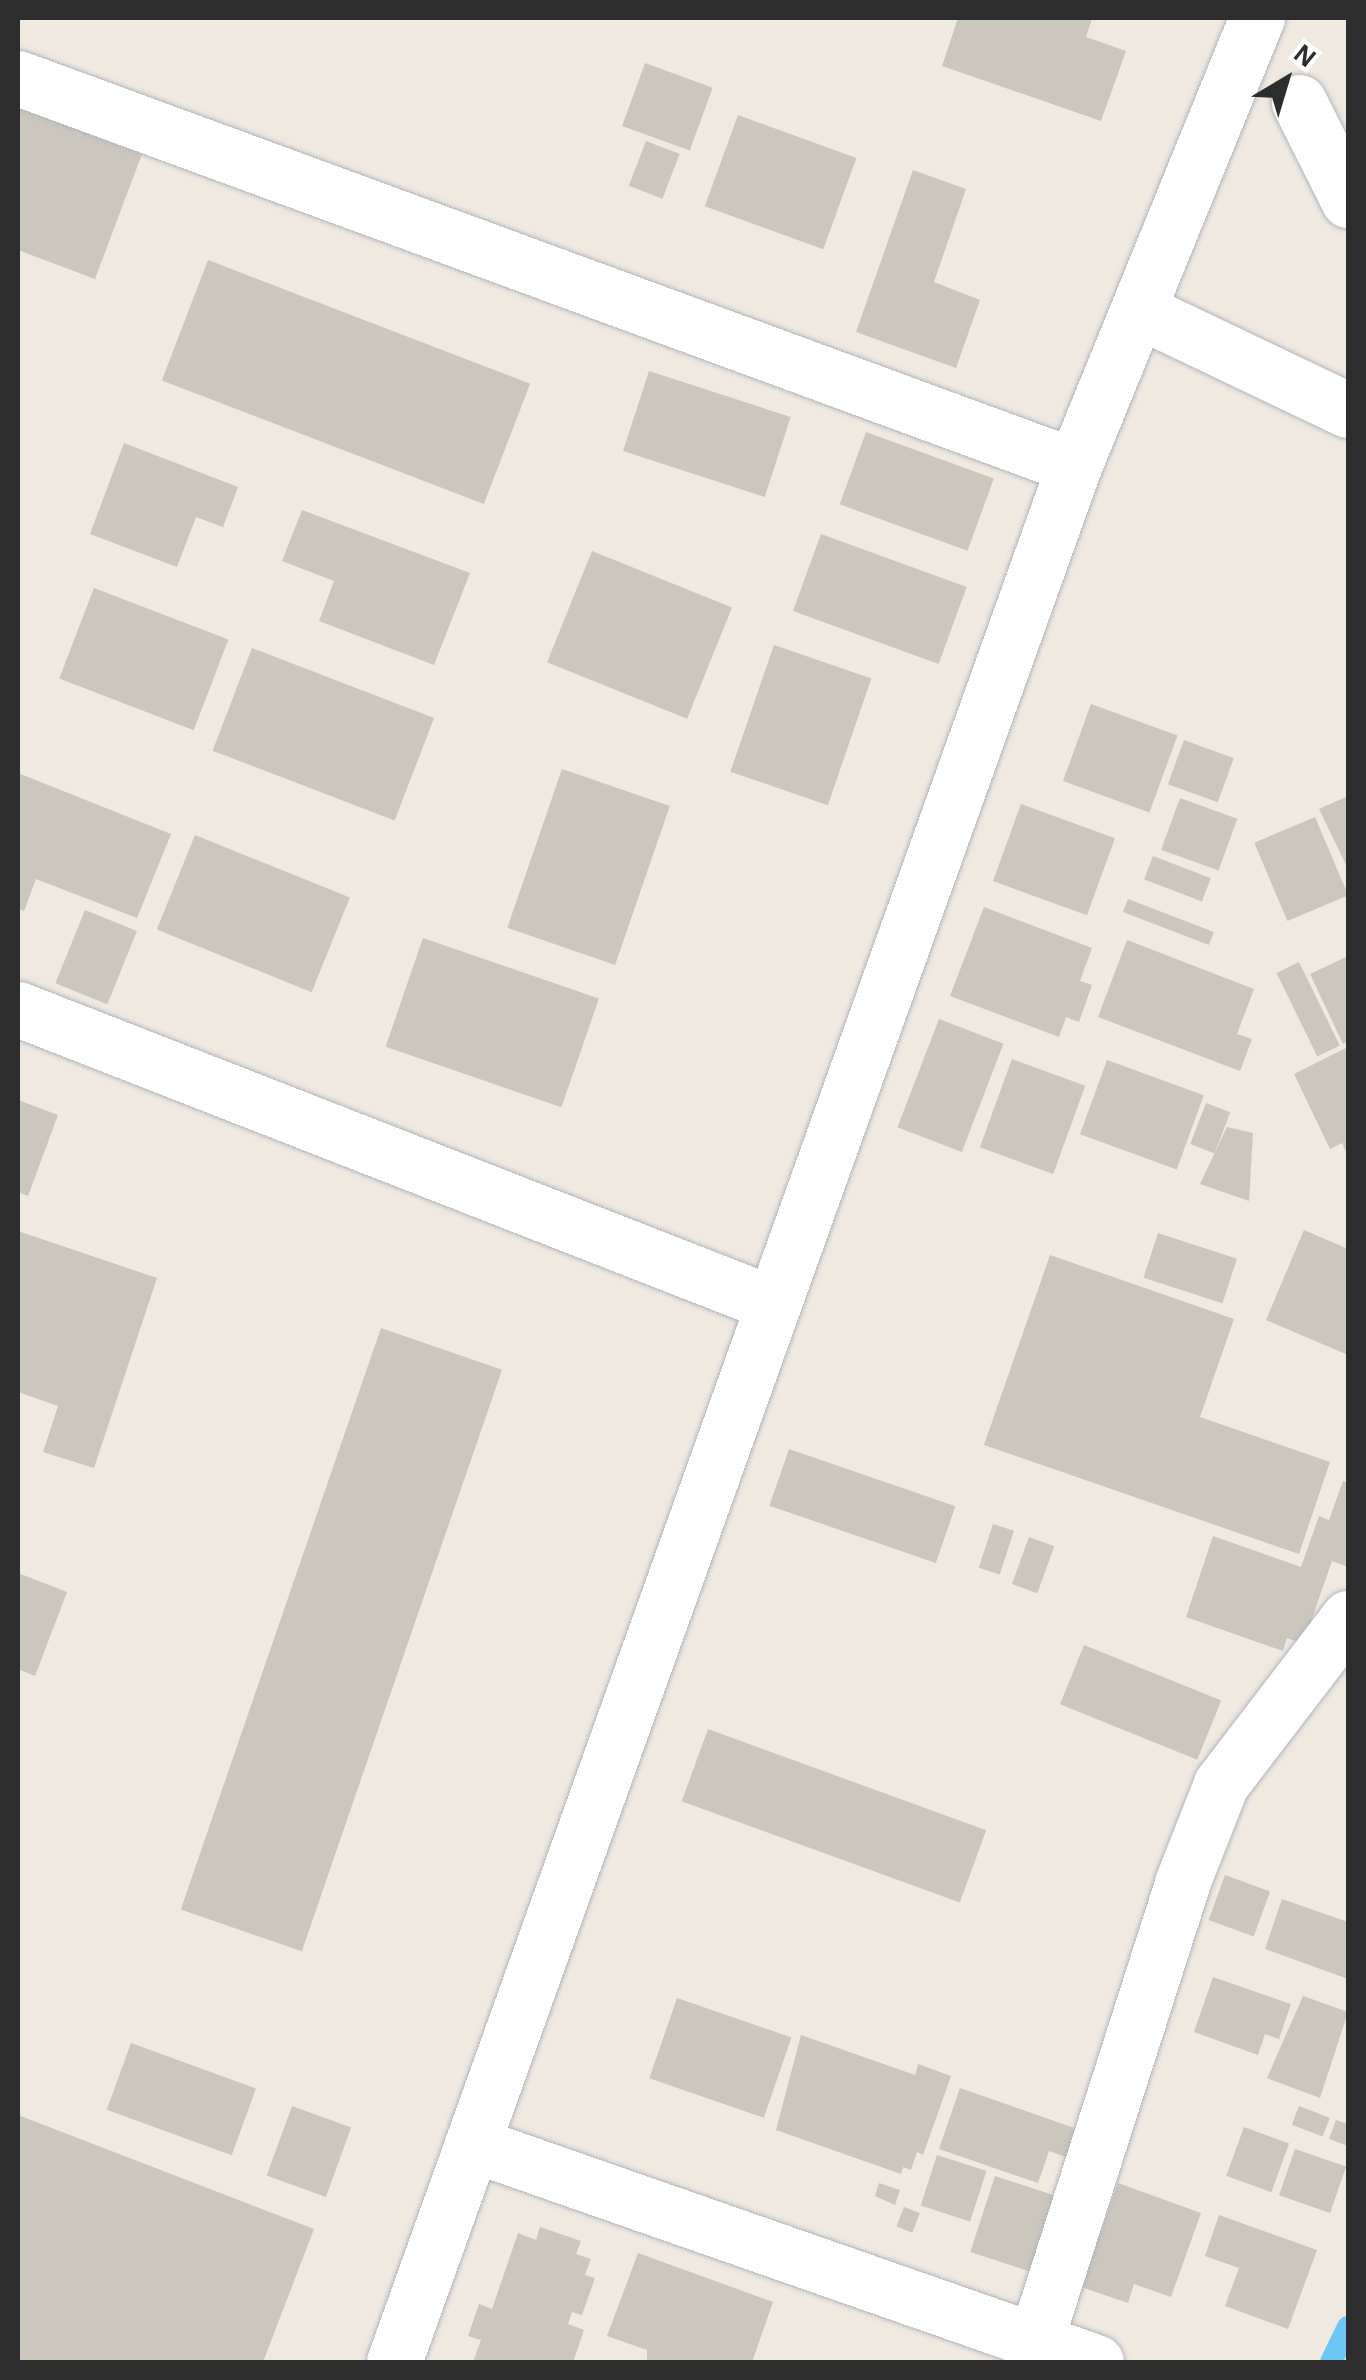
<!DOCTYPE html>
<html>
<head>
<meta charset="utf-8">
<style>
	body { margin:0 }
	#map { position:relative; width:1366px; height:2380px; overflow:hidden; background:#efe9df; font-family:"Alegreya Sans",sans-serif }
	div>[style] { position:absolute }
	.stream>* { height:22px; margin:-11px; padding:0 11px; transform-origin:11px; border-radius:11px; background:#6ec6f4 }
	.building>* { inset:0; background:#cbc7bd; transform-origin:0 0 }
	.roads { filter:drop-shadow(0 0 2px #b3b4c1) drop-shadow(0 0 2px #b3b4c1) }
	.pedestrian>* { height:55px; margin:-27.5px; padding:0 27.5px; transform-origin:27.5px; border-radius:27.5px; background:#fff }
	.minor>* { height:55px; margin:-27.5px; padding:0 27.5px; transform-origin:27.5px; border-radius:27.5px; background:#fff }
	.tertiary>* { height:55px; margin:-27.5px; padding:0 27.5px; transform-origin:27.5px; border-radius:27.5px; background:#fff }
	span { translate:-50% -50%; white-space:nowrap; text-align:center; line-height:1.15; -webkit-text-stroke:8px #fff; paint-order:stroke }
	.frame { position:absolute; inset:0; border:20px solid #2d2d2d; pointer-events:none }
	.north { position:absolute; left:1236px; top:30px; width:100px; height:100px; -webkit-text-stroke:8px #fff; paint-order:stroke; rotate:38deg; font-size:28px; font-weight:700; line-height:40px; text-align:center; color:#2d2d2d }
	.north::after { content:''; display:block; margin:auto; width:35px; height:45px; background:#2d2d2d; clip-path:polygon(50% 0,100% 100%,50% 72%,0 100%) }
</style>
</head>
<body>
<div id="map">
	<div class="stream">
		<i style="left:1331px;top:2362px;width:39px;rotate:-64deg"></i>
	</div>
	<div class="building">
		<i style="clip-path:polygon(958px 18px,1092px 19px,1086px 37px,1126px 51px,1101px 121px,942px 66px)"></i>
		<i style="left:645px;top:63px;width:72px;height:67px;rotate:20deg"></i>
		<i style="clip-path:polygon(18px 108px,142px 154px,95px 279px,18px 250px)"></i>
		<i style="left:738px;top:115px;width:126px;height:97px;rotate:20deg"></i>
		<i style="left:646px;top:141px;width:36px;height:48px;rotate:21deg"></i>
		<i style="clip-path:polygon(913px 170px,966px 189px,934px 282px,980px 300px,956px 368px,856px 332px)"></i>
		<i style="left:208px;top:260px;width:345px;height:129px;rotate:21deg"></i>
		<i style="left:649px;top:371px;width:149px;height:84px;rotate:18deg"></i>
		<i style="left:866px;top:432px;width:136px;height:77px;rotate:20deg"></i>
		<i style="clip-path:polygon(124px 443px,238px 487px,223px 527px,196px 517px,177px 567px,90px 534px)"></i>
		<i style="clip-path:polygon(302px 510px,470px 573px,434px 665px,319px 621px,334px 581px,282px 561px)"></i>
		<i style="left:821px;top:534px;width:155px;height:82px;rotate:20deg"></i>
		<i style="left:592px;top:551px;width:151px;height:120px;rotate:22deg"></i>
		<i style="left:94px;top:588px;width:144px;height:97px;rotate:21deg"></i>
		<i style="left:774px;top:645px;width:103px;height:134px;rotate:19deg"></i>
		<i style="left:252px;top:648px;width:195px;height:110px;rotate:21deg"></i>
		<i style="left:1091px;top:704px;width:92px;height:82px;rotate:20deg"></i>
		<i style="left:1184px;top:740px;width:53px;height:47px;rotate:20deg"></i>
		<i style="left:562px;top:769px;width:114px;height:168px;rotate:19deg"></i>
		<i style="clip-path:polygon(18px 773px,171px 834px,137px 918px,36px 879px,24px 911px,18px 909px)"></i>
		<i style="clip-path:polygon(1348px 796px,1348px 869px,1319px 809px)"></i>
		<i style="left:1180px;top:798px;width:61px;height:55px;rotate:20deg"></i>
		<i style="left:1021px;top:804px;width:100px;height:82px;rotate:20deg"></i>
		<i style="left:1315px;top:817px;width:85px;height:66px;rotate:67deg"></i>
		<i style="left:195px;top:835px;width:167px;height:102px;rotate:22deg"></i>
		<i style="left:1153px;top:856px;width:62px;height:25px;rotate:21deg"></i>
		<i style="left:1128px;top:899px;width:92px;height:14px;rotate:21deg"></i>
		<i style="clip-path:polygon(984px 907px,1092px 948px,1080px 981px,1092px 985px,1079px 1022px,1066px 1017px,1059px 1037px,950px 996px)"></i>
		<i style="left:85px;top:910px;width:56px;height:79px;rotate:22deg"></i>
		<i style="left:423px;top:938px;width:186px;height:115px;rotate:19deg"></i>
		<i style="clip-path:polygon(1127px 940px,1254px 989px,1237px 1034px,1252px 1039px,1240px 1071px,1098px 1017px)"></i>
		<i style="clip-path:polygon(1348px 956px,1348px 1042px,1343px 1044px,1310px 974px)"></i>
		<i style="left:1299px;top:962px;width:93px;height:25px;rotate:64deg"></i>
		<i style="left:939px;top:1019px;width:69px;height:116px;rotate:21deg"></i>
		<i style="clip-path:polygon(1348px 1047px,1348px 1156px,1342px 1143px,1330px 1149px,1294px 1074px)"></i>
		<i style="left:1012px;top:1059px;width:78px;height:94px;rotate:20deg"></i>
		<i style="left:1107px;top:1060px;width:103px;height:79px;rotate:20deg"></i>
		<i style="clip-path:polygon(18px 1100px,58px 1115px,28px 1196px,18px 1192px)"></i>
		<i style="left:1206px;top:1103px;width:26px;height:44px;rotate:21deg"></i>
		<i style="clip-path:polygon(1227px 1127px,1253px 1133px,1249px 1201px,1200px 1184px)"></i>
		<i style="clip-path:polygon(1304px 1230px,1348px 1249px,1348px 1355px,1266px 1320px)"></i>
		<i style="clip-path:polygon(18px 1231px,157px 1278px,94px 1468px,43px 1452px,58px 1406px,18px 1392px)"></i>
		<i style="left:1158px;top:1233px;width:83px;height:47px;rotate:18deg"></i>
		<i style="clip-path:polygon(1050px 1255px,1234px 1319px,1200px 1417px,1330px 1462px,1299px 1554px,984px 1445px)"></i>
		<i style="left:381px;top:1328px;width:128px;height:615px;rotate:19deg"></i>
		<i style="left:789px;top:1449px;width:176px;height:60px;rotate:19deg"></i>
		<i style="clip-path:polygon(1343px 1481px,1348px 1483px,1348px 1567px,1332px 1561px,1303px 1644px,1287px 1638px,1283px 1651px,1186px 1617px,1213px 1536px,1301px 1567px,1319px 1516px,1329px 1520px)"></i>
		<i style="left:993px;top:1524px;width:22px;height:46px;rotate:18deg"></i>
		<i style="left:1029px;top:1537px;width:27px;height:50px;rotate:20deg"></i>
		<i style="clip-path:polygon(18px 1573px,67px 1592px,35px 1676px,18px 1669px)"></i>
		<i style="left:1084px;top:1645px;width:148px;height:64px;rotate:22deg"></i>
		<i style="left:708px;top:1729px;width:296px;height:77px;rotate:20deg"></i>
		<i style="left:1225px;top:1875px;width:48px;height:48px;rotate:20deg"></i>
		<i style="clip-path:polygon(1282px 1899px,1348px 1922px,1348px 1979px,1265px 1949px)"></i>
		<i style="clip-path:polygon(1213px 1977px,1291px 2004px,1279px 2039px,1265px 2034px,1258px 2055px,1194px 2032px)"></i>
		<i style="clip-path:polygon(1303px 1996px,1348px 2012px,1320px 2098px,1267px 2078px)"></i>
		<i style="left:677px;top:1998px;width:121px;height:85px;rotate:19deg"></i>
		<i style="clip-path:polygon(801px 2035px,915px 2075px,918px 2064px,951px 2076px,923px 2155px,917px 2152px,911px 2170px,903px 2167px,901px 2174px,776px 2130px)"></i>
		<i style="left:131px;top:2043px;width:133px;height:71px;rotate:20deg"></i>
		<i style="clip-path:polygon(960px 2088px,1077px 2129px,1066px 2157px,1049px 2151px,1038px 2183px,939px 2149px)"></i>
		<i style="left:292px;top:2106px;width:63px;height:74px;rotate:20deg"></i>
		<i style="left:1299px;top:2106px;width:33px;height:20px;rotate:21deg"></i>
		<i style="clip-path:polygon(18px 2115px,314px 2229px,263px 2362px,18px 2362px)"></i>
		<i style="clip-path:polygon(1336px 2120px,1348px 2124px,1348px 2146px,1329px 2139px)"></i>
		<i style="left:1244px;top:2127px;width:48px;height:52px;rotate:20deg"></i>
		<i style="left:1295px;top:2149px;width:54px;height:49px;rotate:19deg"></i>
		<i style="left:937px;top:2155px;width:52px;height:53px;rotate:18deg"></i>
		<i style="left:995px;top:2176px;width:66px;height:80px;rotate:18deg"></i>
		<i style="clip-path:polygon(879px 2183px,900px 2190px,895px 2205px,875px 2196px)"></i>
		<i style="clip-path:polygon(1118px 2183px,1201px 2213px,1171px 2297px,1134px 2284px,1128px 2303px,1081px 2287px)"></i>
		<i style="left:904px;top:2207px;width:17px;height:21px;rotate:21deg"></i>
		<i style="clip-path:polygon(1219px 2215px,1317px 2250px,1288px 2329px,1225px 2306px,1239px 2268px,1205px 2256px)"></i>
		<i style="clip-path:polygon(540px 2227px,581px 2241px,576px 2254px,591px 2259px,585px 2275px,595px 2278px,582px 2315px,572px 2312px,568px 2324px,584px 2330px,573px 2362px,473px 2362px,481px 2340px,468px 2336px,479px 2304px,492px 2309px,518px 2233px,536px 2240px)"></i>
		<i style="clip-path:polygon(638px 2253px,773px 2302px,752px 2362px,647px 2362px,647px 2350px,607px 2336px)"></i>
	</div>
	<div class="roads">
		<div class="pedestrian">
			<i style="left:1299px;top:102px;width:110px;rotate:63.4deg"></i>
		</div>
		<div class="minor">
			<i style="left:18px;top:78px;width:1125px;rotate:20.17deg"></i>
			<i style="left:18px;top:1009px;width:808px;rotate:21.33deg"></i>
			<i style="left:472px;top:2144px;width:661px;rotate:19.26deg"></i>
			<i style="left:1035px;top:2342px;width:482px;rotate:-72.2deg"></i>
			<i style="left:1182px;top:1883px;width:106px;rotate:-68.5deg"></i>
			<i style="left:1221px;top:1784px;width:209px;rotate:-52.6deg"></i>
		</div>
		<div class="tertiary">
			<i style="left:1140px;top:311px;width:230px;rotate:25.5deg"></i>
			<i style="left:394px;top:2362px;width:2014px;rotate:-70.27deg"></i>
			<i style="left:1074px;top:466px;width:484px;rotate:-67.8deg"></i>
		</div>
	</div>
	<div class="frame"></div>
	<div class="north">N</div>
</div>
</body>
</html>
